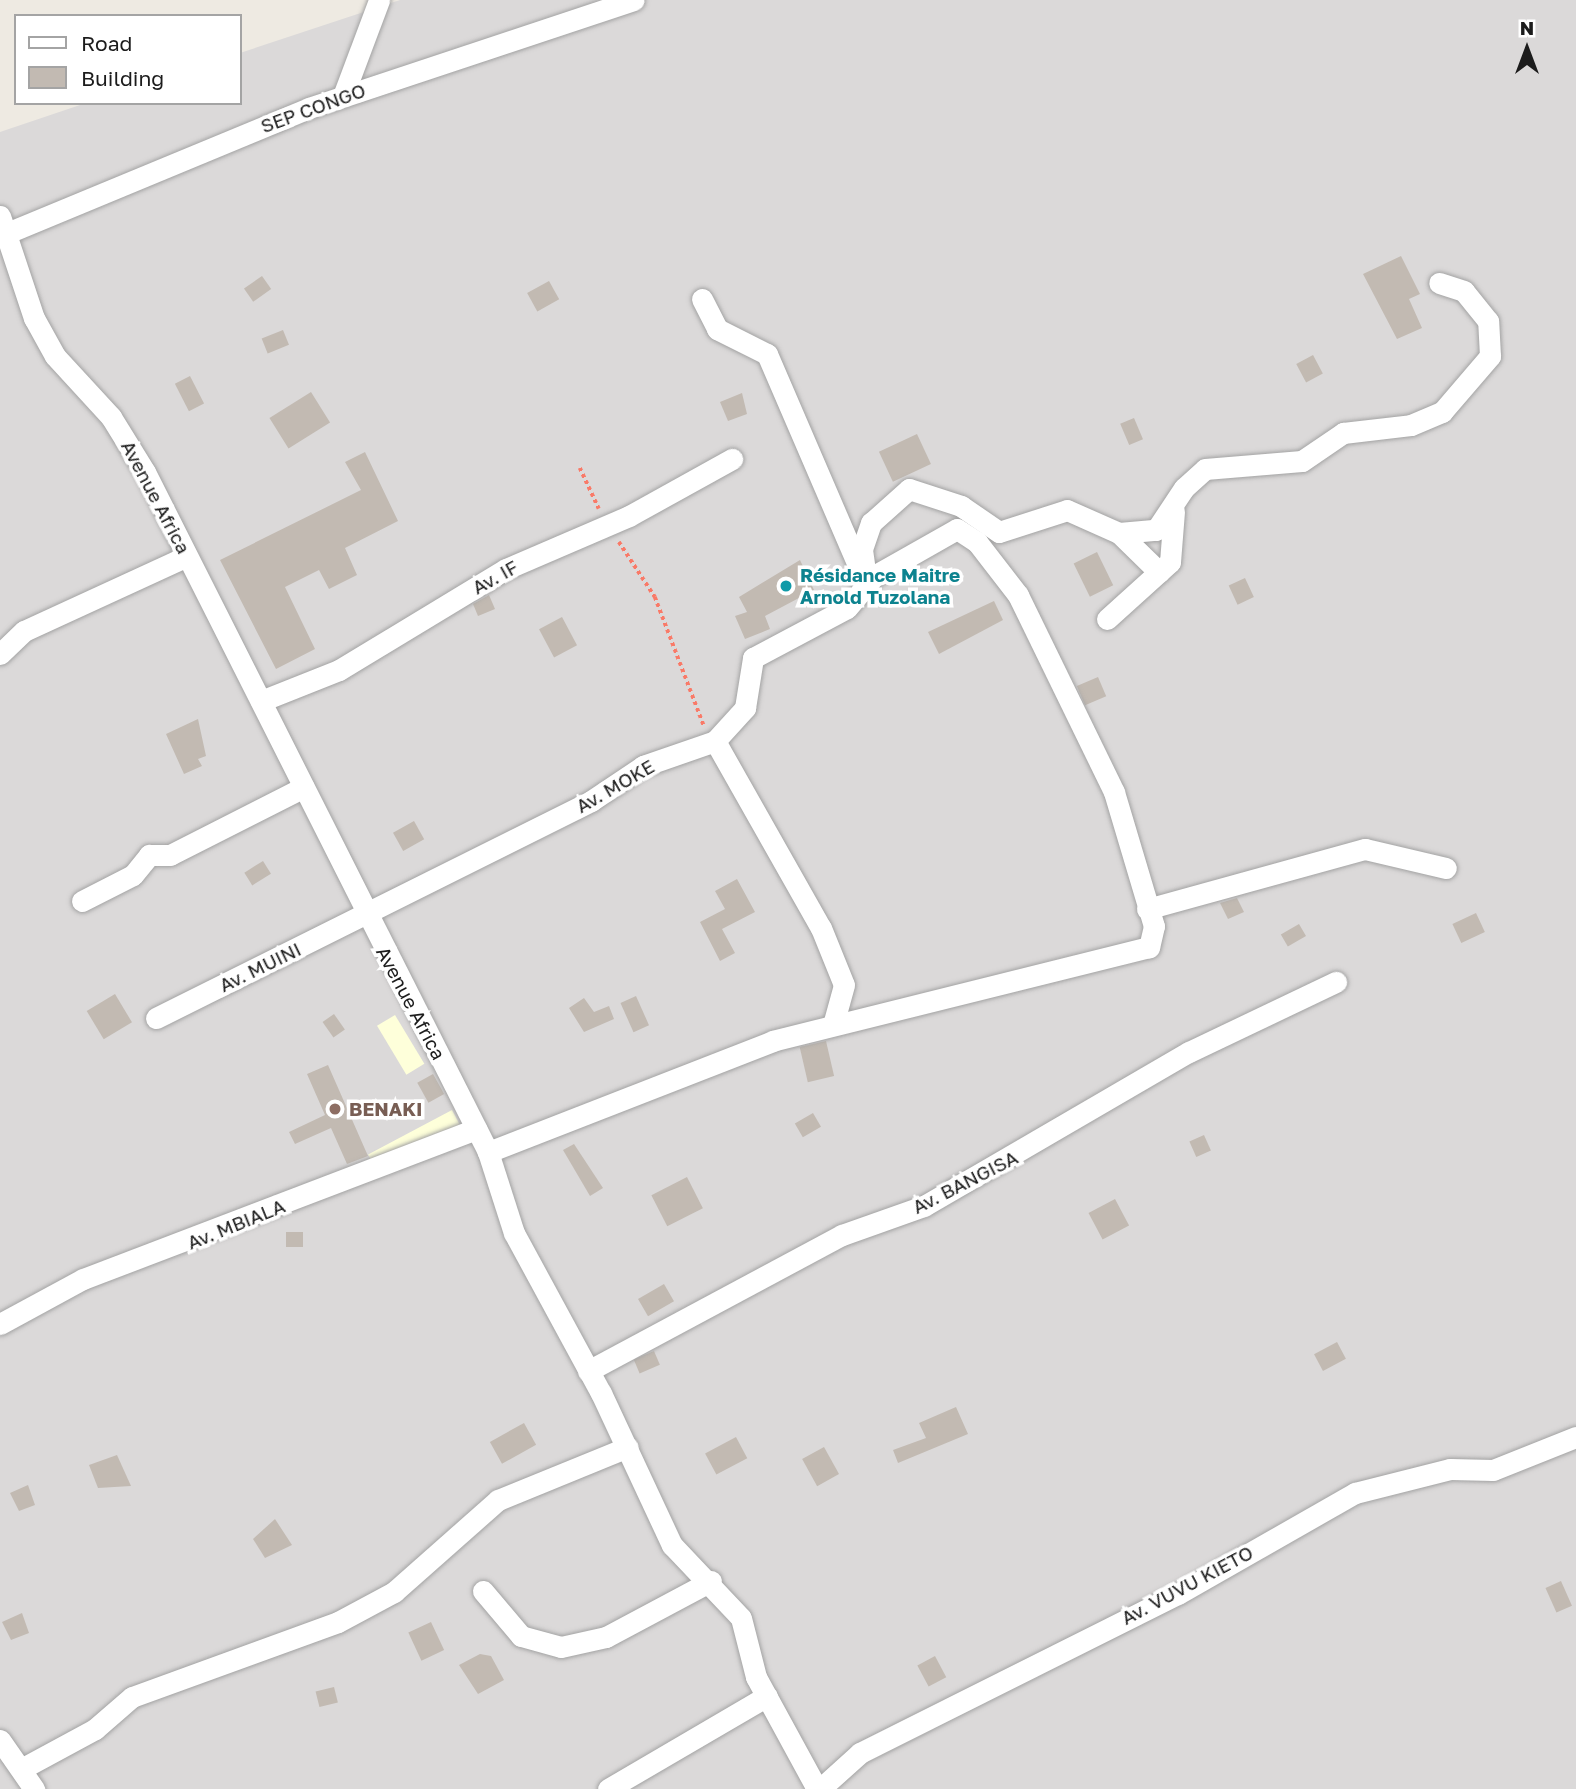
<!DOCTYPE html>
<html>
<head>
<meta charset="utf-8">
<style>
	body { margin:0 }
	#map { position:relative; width:1576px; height:1789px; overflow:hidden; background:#eeeae2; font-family:"Golos Text",sans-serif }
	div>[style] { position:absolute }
	.residential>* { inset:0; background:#dbd9d9 }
	.education>* { inset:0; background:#feffda; transform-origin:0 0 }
	.building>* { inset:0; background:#c2bab2; transform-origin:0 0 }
	.path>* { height:3.5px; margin-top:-1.75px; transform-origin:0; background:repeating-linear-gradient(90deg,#f97a68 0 3.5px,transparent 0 7px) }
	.roads { filter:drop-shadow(0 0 2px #a3a3a3) drop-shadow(0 0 2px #a3a3a3) }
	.minor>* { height:21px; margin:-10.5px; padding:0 10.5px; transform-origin:10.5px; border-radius:10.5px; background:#fff }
	.dots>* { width:19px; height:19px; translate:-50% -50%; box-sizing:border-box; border:4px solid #fff; border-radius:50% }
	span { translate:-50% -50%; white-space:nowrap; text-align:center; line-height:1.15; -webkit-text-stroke:7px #fff; paint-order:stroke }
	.street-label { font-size:19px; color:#1c1c1c }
	.culture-label { font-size:19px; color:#0d838f; font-weight:700 }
	.left { translate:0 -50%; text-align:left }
	.education-label { font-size:19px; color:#785e54; font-weight:700 }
	.legend { position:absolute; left:14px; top:14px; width:228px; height:91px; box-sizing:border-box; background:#fff; border:2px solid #a4a4a4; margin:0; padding:9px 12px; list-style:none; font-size:21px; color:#1c1c1c }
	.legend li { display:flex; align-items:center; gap:14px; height:35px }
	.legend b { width:35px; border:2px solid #a4a4a4 }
	.north { position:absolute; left:1492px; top:14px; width:70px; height:70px; -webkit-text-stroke:5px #fff; paint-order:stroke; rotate:0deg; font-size:19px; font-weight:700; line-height:28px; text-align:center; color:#1c1c1c }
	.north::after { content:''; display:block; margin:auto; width:24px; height:32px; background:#1c1c1c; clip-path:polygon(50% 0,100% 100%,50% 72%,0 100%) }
</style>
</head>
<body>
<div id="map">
	<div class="residential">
		<i style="clip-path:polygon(400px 0,1576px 0,1576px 1789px,0 1789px,0 132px,86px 103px,240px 103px,240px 53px)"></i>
	</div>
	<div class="education">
		<i style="left:395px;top:1015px;width:57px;height:21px;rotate:59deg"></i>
		<i style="left:452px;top:1110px;width:19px;height:95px;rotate:62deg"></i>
	</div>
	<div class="building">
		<i style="clip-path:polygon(1401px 256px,1420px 294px,1409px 299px,1422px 328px,1397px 339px,1363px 274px)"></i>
		<i style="left:262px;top:276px;width:16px;height:22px;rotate:55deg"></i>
		<i style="left:549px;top:281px;width:21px;height:25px;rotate:61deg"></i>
		<i style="left:283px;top:330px;width:16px;height:23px;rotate:68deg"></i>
		<i style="left:1313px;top:355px;width:21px;height:19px;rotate:62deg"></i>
		<i style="left:190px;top:376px;width:31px;height:17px;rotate:63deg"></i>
		<i style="left:311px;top:392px;width:36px;height:49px;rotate:58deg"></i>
		<i style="clip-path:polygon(742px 393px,747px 414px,728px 421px,720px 402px)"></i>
		<i style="left:1134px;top:418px;width:23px;height:15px;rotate:67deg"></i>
		<i style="left:917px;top:434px;width:33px;height:42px;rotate:65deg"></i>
		<i style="clip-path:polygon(365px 452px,398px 521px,345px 548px,357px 575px,329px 589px,319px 570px,285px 587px,315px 649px,276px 669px,220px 560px,361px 490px,345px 462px)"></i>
		<i style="left:1097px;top:552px;width:37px;height:26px;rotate:64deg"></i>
		<i style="clip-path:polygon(800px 560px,814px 590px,765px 616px,770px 629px,745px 639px,735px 616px,747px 612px,739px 597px)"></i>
		<i style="left:1245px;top:578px;width:21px;height:18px;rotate:65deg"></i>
		<i style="clip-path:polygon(489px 595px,495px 609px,478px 616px,473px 604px)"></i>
		<i style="clip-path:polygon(994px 601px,1003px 620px,939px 654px,928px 632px)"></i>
		<i style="left:562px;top:617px;width:32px;height:26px;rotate:62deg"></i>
		<i style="left:1098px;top:677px;width:21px;height:23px;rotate:67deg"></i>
		<i style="clip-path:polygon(198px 719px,206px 756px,198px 759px,202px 766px,184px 774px,166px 734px)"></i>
		<i style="left:414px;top:821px;width:21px;height:24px;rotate:61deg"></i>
		<i style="left:263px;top:861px;width:15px;height:22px;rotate:58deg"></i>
		<i style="clip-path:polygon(737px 879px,755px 912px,722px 929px,735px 953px,720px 961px,700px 922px,725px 909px,715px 891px)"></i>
		<i style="clip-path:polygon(1237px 898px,1244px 912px,1228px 919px,1220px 903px)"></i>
		<i style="left:1476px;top:913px;width:21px;height:26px;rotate:65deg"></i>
		<i style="left:1299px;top:924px;width:14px;height:21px;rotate:60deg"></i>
		<i style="left:115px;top:994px;width:33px;height:33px;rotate:59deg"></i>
		<i style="left:636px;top:996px;width:32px;height:17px;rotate:66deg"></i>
		<i style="clip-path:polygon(584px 998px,594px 1012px,609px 1006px,614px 1019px,584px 1032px,569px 1008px)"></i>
		<i style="left:334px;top:1014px;width:19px;height:14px;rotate:55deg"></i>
		<i style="left:826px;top:1041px;width:36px;height:27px;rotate:77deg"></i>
		<i style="clip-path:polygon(328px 1065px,368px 1156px,347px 1164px,331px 1128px,295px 1144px,289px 1132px,325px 1115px,307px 1074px)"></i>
		<i style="left:433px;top:1074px;width:23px;height:18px;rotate:61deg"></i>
		<i style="left:813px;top:1113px;width:16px;height:21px;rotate:60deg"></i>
		<i style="left:1204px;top:1135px;width:17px;height:16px;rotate:66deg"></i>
		<i style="clip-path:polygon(574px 1144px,603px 1188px,590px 1196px,563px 1150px)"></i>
		<i style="left:687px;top:1177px;width:35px;height:40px;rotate:63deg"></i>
		<i style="left:1115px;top:1199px;width:30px;height:30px;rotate:62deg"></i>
		<i style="left:303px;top:1232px;width:15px;height:17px;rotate:90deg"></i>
		<i style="left:664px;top:1284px;width:20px;height:30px;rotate:60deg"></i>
		<i style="left:1337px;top:1342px;width:19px;height:26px;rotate:62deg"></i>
		<i style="left:654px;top:1351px;width:15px;height:22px;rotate:67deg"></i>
		<i style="clip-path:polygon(956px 1407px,968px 1434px,898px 1463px,893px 1450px,926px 1438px,919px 1423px)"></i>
		<i style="left:524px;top:1423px;width:25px;height:39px;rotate:61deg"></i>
		<i style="left:736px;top:1437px;width:24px;height:35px;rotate:62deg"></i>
		<i style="left:824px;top:1447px;width:31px;height:25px;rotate:61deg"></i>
		<i style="clip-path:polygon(117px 1455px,131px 1486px,98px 1488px,89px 1465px)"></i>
		<i style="clip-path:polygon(28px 1485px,35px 1505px,19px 1511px,10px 1493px)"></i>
		<i style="clip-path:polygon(275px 1519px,292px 1545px,265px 1558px,253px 1539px)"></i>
		<i style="left:1561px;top:1581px;width:27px;height:17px;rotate:66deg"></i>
		<i style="clip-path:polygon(22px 1613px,29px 1633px,11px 1640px,2px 1622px)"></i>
		<i style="left:431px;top:1622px;width:31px;height:25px;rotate:65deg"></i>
		<i style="clip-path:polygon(480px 1654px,491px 1656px,504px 1680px,478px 1694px,459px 1665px)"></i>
		<i style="left:935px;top:1656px;width:24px;height:20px;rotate:62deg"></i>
		<i style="left:334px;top:1687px;width:16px;height:19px;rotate:76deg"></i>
	</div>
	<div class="path">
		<i style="left:580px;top:468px;width:45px;rotate:65.1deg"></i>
		<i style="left:619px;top:542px;width:66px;rotate:56.8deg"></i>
		<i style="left:655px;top:597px;width:138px;rotate:69.2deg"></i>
	</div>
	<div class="roads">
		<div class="minor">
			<i style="left:343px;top:96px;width:103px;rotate:-69.4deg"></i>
			<i style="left:0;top:216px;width:108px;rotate:71.6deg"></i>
			<i style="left:34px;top:318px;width:43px;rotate:61.1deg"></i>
			<i style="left:55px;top:356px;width:83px;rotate:47.4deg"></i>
			<i style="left:111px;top:417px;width:65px;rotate:58.3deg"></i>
			<i style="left:145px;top:472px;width:762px;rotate:63.23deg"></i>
			<i style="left:488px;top:1152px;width:85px;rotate:72.2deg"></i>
			<i style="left:514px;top:1233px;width:182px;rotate:61.5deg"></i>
			<i style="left:601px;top:1393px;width:168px;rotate:65deg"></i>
			<i style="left:672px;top:1545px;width:100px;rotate:46.6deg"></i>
			<i style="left:741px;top:1618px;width:61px;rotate:75.7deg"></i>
			<i style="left:756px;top:1677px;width:128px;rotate:61.4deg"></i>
			<i style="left:0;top:236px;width:334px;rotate:-22.5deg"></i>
			<i style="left:309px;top:108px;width:342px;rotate:-18.4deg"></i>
			<i style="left:702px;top:299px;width:34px;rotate:63deg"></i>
			<i style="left:717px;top:329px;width:56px;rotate:26.6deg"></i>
			<i style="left:767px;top:354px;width:235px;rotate:66.7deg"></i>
			<i style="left:1119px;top:533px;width:56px;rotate:44.3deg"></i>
			<i style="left:867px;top:585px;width:36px;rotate:-98deg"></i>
			<i style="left:862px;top:549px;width:28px;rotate:-71deg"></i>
			<i style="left:871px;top:523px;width:51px;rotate:-41.8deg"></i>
			<i style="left:909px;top:489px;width:55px;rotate:18.1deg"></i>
			<i style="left:961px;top:506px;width:46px;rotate:34.4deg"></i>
			<i style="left:999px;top:532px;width:71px;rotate:-17.9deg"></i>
			<i style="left:1067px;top:510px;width:57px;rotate:23.9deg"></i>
			<i style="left:1119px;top:533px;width:37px;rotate:-5deg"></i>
			<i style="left:1156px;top:530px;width:50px;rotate:-56.3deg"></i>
			<i style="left:1184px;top:488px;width:28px;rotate:-42deg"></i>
			<i style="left:1205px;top:469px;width:97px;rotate:-4.7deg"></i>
			<i style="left:1302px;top:461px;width:50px;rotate:-34.3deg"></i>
			<i style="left:1343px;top:433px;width:68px;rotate:-6.7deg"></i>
			<i style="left:1411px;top:425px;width:34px;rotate:-23deg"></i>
			<i style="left:1442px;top:412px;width:74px;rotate:-49.4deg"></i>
			<i style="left:1490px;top:356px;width:35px;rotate:-93deg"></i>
			<i style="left:1488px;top:321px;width:38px;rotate:-129deg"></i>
			<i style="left:1464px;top:291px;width:26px;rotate:-162deg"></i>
			<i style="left:1107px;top:619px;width:85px;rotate:-42.1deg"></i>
			<i style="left:1170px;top:562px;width:51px;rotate:-85.5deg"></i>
			<i style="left:0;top:654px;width:33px;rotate:-44deg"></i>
			<i style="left:24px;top:631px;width:179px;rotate:-24.7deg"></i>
			<i style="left:261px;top:701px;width:84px;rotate:-21.7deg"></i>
			<i style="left:339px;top:670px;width:195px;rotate:-31.2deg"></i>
			<i style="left:506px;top:569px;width:134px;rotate:-23.3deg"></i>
			<i style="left:629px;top:516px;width:118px;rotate:-29deg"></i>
			<i style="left:715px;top:741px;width:215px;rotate:60.5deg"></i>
			<i style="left:821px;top:928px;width:61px;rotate:68deg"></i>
			<i style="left:844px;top:985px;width:41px;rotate:105.4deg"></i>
			<i style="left:82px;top:901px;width:57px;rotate:-27deg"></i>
			<i style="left:133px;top:875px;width:26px;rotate:-51deg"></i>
			<i style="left:149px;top:855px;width:21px"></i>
			<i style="left:170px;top:855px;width:150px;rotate:-26.9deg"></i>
			<i style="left:1147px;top:909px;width:226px;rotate:-15.4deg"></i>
			<i style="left:1365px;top:849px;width:83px;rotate:13.2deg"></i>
			<i style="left:156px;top:1018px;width:486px;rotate:-26.5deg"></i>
			<i style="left:591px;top:801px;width:63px;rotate:-33.9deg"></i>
			<i style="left:643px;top:766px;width:76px;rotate:-19.1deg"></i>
			<i style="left:715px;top:741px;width:45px;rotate:-47.7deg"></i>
			<i style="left:745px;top:708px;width:51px;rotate:-80.9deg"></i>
			<i style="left:753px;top:658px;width:106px;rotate:-28deg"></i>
			<i style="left:847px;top:608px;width:42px;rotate:-49.8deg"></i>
			<i style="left:874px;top:576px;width:95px;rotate:-29.5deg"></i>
			<i style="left:957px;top:529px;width:24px;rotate:33deg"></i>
			<i style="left:977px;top:542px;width:67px;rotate:52.3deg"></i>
			<i style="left:1018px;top:595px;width:219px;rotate:64deg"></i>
			<i style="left:1114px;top:792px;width:140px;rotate:73.4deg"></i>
			<i style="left:1154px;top:926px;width:22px;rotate:103deg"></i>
			<i style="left:1149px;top:947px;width:388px;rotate:166deg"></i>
			<i style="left:773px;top:1041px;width:306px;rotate:158.7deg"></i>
			<i style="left:0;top:1324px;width:94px;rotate:-28.5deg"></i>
			<i style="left:83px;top:1279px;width:421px;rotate:-20.9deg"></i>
			<i style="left:588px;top:1371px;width:288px;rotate:-28.2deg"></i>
			<i style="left:842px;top:1235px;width:87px;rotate:-19.5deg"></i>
			<i style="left:924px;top:1206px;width:306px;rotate:-30.2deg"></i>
			<i style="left:1189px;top:1052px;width:163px;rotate:-25.5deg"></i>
			<i style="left:483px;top:1591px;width:59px;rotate:49.8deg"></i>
			<i style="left:521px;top:1636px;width:41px;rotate:15.4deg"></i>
			<i style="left:561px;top:1647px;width:46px;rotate:-12.5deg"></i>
			<i style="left:606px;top:1637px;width:119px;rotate:-28.1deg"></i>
			<i style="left:0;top:1740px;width:60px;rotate:55.2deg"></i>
			<i style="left:23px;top:1768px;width:82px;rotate:-28.4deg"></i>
			<i style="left:95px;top:1729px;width:49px;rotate:-40.9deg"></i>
			<i style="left:132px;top:1697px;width:219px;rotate:-20deg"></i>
			<i style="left:338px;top:1622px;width:64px;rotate:-28.2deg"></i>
			<i style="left:394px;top:1592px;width:139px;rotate:-41.5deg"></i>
			<i style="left:498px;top:1500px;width:140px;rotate:-22.2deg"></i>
			<i style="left:608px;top:1789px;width:184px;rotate:-30.3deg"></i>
			<i style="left:820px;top:1789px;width:54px;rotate:-42deg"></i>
			<i style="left:860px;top:1753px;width:356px;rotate:-26.6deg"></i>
			<i style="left:1178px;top:1594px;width:204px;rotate:-29.7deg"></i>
			<i style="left:1355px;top:1493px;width:98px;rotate:-14.2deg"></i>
			<i style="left:1450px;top:1469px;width:43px;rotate:1.3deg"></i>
			<i style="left:1493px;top:1470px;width:89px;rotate:-21.7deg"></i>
		</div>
	</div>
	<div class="dots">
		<i style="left:786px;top:586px;background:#0f9aa8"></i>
		<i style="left:335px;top:1109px;background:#8d6e63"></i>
	</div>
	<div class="street-label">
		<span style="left:313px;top:108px;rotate:-20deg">SEP CONGO</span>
		<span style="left:156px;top:497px;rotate:62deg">Avenue Africa</span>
		<span style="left:495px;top:577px;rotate:-29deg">Av. IF</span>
		<span style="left:615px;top:786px;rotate:-30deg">Av. MOKE</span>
		<span style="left:260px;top:967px;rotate:-26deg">Av. MUINI</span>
		<span style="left:411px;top:1003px;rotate:62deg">Avenue Africa</span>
		<span style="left:965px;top:1182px;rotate:-27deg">Av. BANGISA</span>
		<span style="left:236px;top:1224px;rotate:-22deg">Av. MBIALA</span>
		<span style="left:1187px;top:1585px;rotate:-28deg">Av. VUVU KIETO</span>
	</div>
	<div class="culture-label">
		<span class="left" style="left:800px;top:586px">Résidance Maitre<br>Arnold Tuzolana</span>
	</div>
	<div class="education-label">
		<span class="left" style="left:349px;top:1109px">BENAKI</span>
	</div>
	<ul class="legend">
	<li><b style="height:9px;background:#fff"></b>Road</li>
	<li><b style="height:19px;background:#c2bab2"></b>Building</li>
	</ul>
	<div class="north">N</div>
</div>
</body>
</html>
